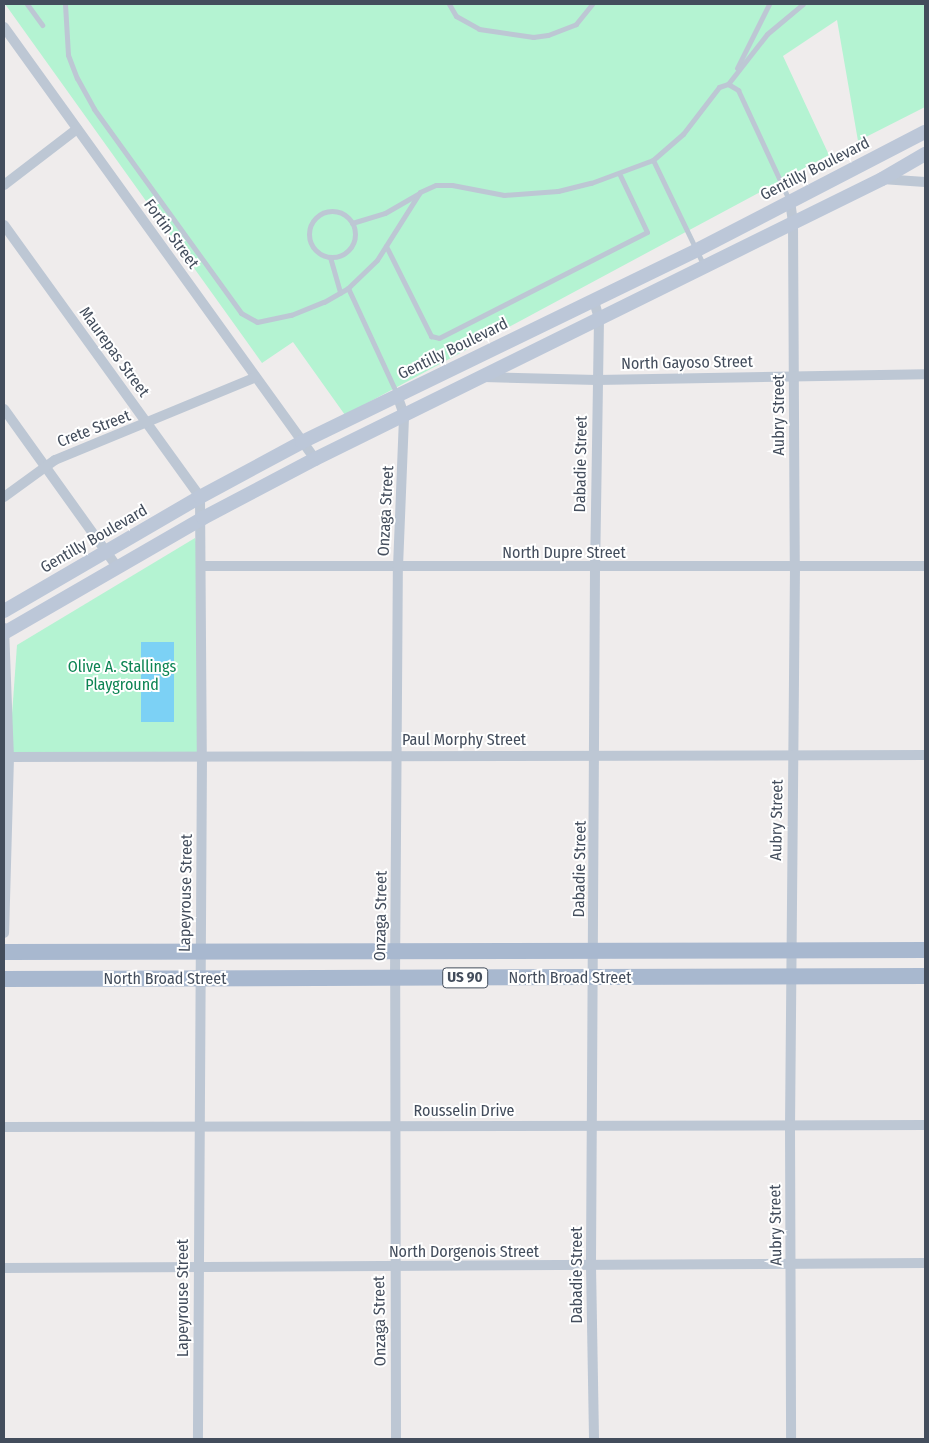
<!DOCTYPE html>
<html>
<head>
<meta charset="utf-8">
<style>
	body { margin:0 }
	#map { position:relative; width:929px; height:1443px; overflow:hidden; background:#efecec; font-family:"Fira Sans Condensed",sans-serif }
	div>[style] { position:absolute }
	.green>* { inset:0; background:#b4f3d2 }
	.water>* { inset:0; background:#7cd1f5; transform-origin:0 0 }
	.lane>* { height:5px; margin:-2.5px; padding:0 2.5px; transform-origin:2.5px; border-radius:2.5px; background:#bdc7d4 }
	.lane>.ring { margin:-2.5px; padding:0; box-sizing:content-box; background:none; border:5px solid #bdc7d4; border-radius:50% }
	.street>* { height:10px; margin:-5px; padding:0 5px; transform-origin:5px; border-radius:5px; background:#bdc7d4 }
	.secondary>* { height:14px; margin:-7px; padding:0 7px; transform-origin:7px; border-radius:7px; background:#bcc7d8 }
	.primary>* { height:16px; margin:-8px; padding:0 8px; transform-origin:8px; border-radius:8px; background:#a8b8cf }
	span { translate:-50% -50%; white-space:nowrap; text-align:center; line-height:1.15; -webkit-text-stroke:4px #fff; paint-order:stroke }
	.shield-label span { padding:1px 4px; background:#fff; border:1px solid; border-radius:4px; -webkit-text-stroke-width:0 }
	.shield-label { font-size:15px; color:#434d5c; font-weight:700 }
	.street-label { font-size:16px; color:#434d5c }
	.park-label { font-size:16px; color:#0c8453 }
	.frame { position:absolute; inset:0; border:5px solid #434d5c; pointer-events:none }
</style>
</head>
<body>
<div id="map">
	<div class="green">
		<i style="clip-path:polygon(5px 4px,925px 4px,925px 107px,858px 141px,837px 20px,783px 56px,829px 155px,345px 415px,293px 342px,262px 363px)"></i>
		<i style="clip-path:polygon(195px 538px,202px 566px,202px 755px,9px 757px,17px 645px)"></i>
	</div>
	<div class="water">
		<i style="left:141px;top:642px;width:33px;height:80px"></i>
	</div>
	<div class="lane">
		<i style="left:27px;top:4px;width:26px;rotate:54deg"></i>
		<i style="left:65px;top:4px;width:51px;rotate:86.6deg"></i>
		<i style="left:68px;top:55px;width:25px;rotate:69deg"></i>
		<i style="left:77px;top:78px;width:35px;rotate:61deg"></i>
		<i style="left:94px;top:109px;width:251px;rotate:54.2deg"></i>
		<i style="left:241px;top:313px;width:18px;rotate:29deg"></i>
		<i style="left:257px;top:322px;width:35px;rotate:-12deg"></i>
		<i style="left:291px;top:315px;width:35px;rotate:-22deg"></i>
		<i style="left:324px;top:302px;width:28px;rotate:-30deg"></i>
		<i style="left:348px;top:288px;width:117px;rotate:65.2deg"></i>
		<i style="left:449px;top:4px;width:14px;rotate:60deg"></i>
		<i style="left:456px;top:16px;width:26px;rotate:29deg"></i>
		<i style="left:479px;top:29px;width:55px;rotate:8.4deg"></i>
		<i style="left:533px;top:37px;width:15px;rotate:-8deg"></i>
		<i style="left:548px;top:35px;width:30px;rotate:-21deg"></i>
		<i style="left:576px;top:24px;width:26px;rotate:-51deg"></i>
		<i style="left:737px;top:68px;width:72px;rotate:-63.4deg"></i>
		<i style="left:728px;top:84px;width:63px;rotate:-52deg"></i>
		<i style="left:767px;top:34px;width:47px;rotate:-39.8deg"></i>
		<i style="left:653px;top:160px;width:118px;rotate:64.3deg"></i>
		<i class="ring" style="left:309px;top:211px;width:41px;height:41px"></i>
		<i style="left:352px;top:223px;width:34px;rotate:-17deg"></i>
		<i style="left:385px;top:213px;width:39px;rotate:-30deg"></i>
		<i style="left:386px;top:246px;width:101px;rotate:63.4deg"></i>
		<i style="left:431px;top:336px;width:8px;rotate:14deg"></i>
		<i style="left:439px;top:338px;width:233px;rotate:-27deg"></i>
		<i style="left:647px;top:232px;width:65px;rotate:-115.4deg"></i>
		<i style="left:330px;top:257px;width:37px;rotate:74deg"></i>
		<i style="left:348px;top:288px;width:40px;rotate:-44deg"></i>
		<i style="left:377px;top:260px;width:80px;rotate:-57.7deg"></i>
		<i style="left:420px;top:192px;width:17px;rotate:-24deg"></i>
		<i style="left:436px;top:185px;width:16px"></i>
		<i style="left:452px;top:185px;width:53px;rotate:10.9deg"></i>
		<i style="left:504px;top:195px;width:54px;rotate:-4.2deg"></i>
		<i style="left:558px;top:191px;width:34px;rotate:-14deg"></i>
		<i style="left:591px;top:183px;width:66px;rotate:-20.4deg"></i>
		<i style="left:653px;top:160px;width:40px;rotate:-41deg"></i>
		<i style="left:683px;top:134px;width:59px;rotate:-52.5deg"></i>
		<i style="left:719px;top:87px;width:9px;rotate:-18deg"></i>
		<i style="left:728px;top:84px;width:12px;rotate:31deg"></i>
		<i style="left:738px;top:90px;width:121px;rotate:65.1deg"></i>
	</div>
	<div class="street">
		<i style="left:4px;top:27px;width:532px;rotate:54.25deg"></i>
		<i style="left:882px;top:179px;width:43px;rotate:4deg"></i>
		<i style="left:4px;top:185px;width:92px;rotate:-37.5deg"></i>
		<i style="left:790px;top:201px;width:22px;rotate:82deg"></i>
		<i style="left:793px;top:223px;width:343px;rotate:89.7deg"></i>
		<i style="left:795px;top:566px;width:560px;rotate:90.51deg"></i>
		<i style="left:790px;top:1126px;width:313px;rotate:89.8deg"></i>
		<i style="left:4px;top:225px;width:335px;rotate:54.2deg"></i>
		<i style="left:200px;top:497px;width:258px;rotate:89.6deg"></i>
		<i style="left:202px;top:755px;width:684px;rotate:90.34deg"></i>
		<i style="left:594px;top:301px;width:19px;rotate:74deg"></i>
		<i style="left:599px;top:319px;width:249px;rotate:90.9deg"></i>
		<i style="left:595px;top:568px;width:698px;rotate:90.33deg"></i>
		<i style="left:591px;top:1266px;width:173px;rotate:89deg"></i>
		<i style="left:484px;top:377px;width:113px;rotate:1.5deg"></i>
		<i style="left:597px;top:380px;width:328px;rotate:-1deg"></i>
		<i style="left:4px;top:409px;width:196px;rotate:54.4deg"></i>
		<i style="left:4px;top:497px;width:63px;rotate:-36deg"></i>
		<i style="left:55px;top:460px;width:217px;rotate:-22.4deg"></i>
		<i style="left:202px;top:566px;width:723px"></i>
		<i style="left:4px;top:628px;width:129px;rotate:87.8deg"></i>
		<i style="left:9px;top:757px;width:176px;rotate:91.6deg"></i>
		<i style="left:4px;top:757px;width:921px;rotate:-0.12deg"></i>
		<i style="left:4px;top:1127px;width:921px;rotate:-0.12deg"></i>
		<i style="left:4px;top:1268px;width:921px;rotate:-0.31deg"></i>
		<i style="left:396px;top:1439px;width:461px;rotate:-90.1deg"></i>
		<i style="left:395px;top:978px;width:411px;rotate:-89.6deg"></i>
		<i style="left:398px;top:567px;width:152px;rotate:-87.7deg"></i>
		<i style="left:404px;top:415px;width:21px;rotate:-109deg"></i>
	</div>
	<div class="secondary">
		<i style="left:4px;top:611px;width:227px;rotate:-30.2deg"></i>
		<i style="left:200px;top:497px;width:116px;rotate:-28.3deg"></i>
		<i style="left:302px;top:442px;width:439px;rotate:-25.9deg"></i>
		<i style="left:697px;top:250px;width:257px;rotate:-27.4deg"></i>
		<i style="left:4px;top:633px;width:230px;rotate:-30deg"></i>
		<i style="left:203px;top:518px;width:127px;rotate:-27.8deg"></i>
		<i style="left:315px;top:459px;width:632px;rotate:-26.28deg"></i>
		<i style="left:882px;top:179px;width:50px;rotate:-30.2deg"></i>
	</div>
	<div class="primary">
		<i style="left:4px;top:952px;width:921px;rotate:-0.12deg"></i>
		<i style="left:4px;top:979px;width:921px;rotate:-0.19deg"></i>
	</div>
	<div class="shield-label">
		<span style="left:465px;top:978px">US 90</span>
	</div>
	<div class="street-label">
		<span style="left:815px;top:169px;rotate:-27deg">Gentilly Boulevard</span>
		<span style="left:171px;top:234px;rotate:54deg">Fortin Street</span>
		<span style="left:453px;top:349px;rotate:-26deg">Gentilly Boulevard</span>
		<span style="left:114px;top:352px;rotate:54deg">Maurepas Street</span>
		<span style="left:687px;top:363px;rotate:-1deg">North Gayoso Street</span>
		<span style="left:779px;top:415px;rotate:-90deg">Aubry Street</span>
		<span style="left:94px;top:429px;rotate:-21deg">Crete Street</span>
		<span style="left:581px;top:464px;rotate:-89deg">Dabadie Street</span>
		<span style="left:386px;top:511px;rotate:-87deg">Onzaga Street</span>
		<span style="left:94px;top:539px;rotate:-30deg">Gentilly Boulevard</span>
		<span style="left:564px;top:553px">North Dupre Street</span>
		<span style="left:464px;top:740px">Paul Morphy Street</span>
		<span style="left:777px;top:820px;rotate:-89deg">Aubry Street</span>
		<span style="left:580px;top:869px;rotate:-89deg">Dabadie Street</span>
		<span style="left:186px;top:893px;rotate:-89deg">Lapeyrouse Street</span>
		<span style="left:381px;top:916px;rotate:-89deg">Onzaga Street</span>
		<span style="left:570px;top:978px">North Broad Street</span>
		<span style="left:165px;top:979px">North Broad Street</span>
		<span style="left:464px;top:1111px">Rousselin Drive</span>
		<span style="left:776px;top:1225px;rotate:-91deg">Aubry Street</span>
		<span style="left:464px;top:1252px">North Dorgenois Street</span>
		<span style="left:577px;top:1275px;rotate:-90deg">Dabadie Street</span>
		<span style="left:183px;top:1298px;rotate:-90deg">Lapeyrouse Street</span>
		<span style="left:380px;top:1321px;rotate:-91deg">Onzaga Street</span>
	</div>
	<div class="park-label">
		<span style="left:122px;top:676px">Olive A. Stallings<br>Playground</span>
	</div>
	<div class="frame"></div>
</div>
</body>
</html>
